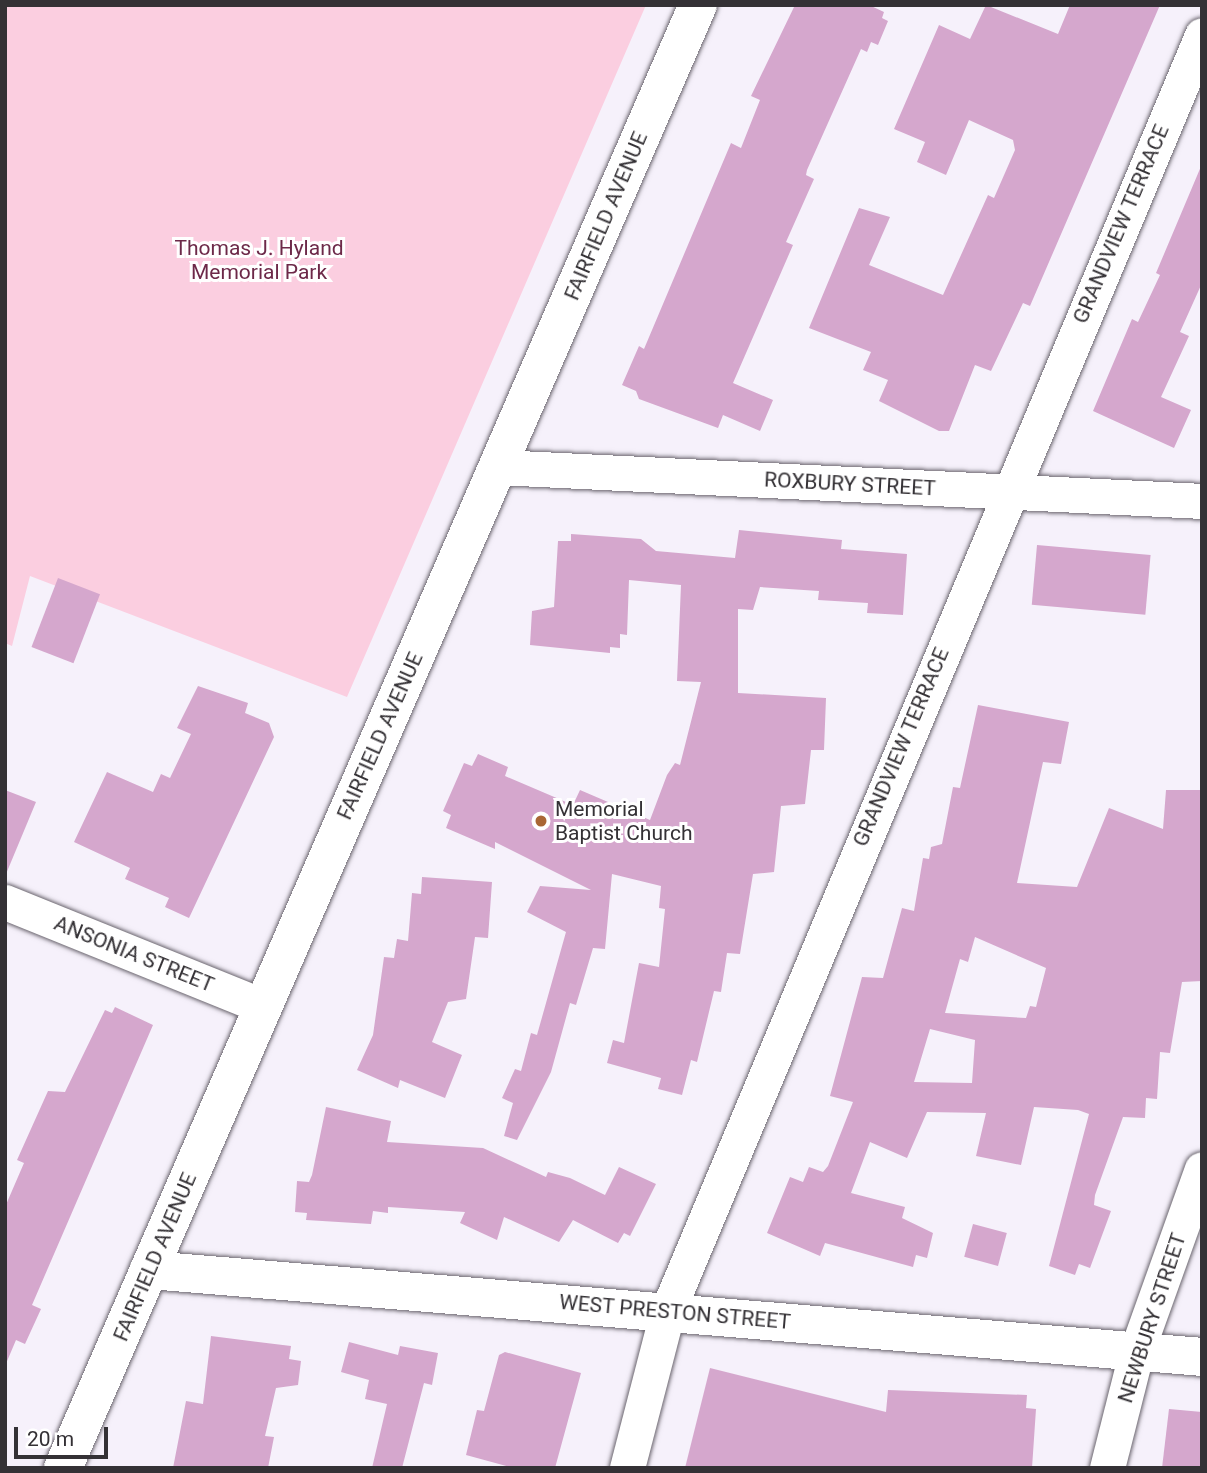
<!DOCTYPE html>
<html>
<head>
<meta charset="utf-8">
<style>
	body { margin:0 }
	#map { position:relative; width:1207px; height:1473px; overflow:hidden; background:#f6f1fb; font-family:Roboto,sans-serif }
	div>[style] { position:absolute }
	.green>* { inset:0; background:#fbcee0 }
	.building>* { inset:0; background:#d5a7cd; transform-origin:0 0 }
	.roads { filter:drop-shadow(0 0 2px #6a656e) drop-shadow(0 0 2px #6a656e) }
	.street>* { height:35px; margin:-17.5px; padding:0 17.5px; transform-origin:17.5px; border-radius:17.5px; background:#fff }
	.secondary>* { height:38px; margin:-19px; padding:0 19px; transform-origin:19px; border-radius:19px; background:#fff }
	.dots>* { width:19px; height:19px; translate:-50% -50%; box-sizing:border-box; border:4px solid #fff; border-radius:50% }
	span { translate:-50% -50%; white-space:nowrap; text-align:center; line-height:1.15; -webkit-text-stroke:6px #fff; paint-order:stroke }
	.street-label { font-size:21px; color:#343135 }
	.park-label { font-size:21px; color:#6d2949 }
	.poi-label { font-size:21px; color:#343135 }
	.left { translate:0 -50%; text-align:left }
	.frame { position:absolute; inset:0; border:7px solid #343135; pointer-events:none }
	.scale { position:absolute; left:14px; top:1427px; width:94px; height:32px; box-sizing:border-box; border:4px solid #343135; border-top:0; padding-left:9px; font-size:21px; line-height:24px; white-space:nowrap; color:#343135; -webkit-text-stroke:5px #fff; paint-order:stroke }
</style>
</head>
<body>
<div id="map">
	<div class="green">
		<i style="clip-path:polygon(5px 5px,646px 5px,347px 697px,30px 576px,12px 646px,5px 643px)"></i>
	</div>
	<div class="building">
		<i style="clip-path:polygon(795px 5px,869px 5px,884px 12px,882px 18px,888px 21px,878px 45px,871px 42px,867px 52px,861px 49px,807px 170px,806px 175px,814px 179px,786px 242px,793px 245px,733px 383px,773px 400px,760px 431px,723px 415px,718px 428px,639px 399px,636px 391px,622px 385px,639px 346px,644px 349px,731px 143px,741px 148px,760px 100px,751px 96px)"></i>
		<i style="clip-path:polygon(986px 5px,1058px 34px,1070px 5px,1160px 5px,1030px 306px,1023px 303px,991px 371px,975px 365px,949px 431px,939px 431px,879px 401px,888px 380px,863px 370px,871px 352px,809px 328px,859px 208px,890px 217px,869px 265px,943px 295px,988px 195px,994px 198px,1015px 150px,1013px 140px,969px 120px,946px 175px,917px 162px,925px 142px,894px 129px,939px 25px,970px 39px)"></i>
		<i style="clip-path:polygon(1202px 164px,1202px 283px,1180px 332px,1189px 336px,1161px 397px,1191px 410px,1174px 448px,1093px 411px,1132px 319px,1138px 322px,1160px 275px,1156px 273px)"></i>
		<i style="clip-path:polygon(739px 530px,842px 540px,841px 549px,907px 554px,903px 615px,867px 613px,868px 603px,818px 600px,819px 591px,760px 587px,753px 610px,738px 609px,738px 693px,826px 698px,824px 750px,811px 750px,805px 804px,781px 806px,774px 872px,753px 874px,740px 954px,727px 953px,721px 992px,714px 991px,697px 1062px,691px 1060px,682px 1095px,658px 1089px,661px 1078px,607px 1063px,613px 1040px,624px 1043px,639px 963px,659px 967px,665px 909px,659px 908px,661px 886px,612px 874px,605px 949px,593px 948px,576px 1005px,570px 1003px,551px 1072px,517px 1140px,504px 1136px,513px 1103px,502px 1098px,515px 1069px,521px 1071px,531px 1033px,537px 1035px,566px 932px,527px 912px,540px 886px,591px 890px,495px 842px,495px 849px,446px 828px,451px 815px,443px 811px,464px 763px,472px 766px,478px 754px,508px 767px,505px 776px,573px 805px,580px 790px,650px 820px,667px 775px,675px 763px,680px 765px,701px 682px,677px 681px,681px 585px,629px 580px,627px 635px,620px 634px,620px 648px,610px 647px,610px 653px,530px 645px,532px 611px,554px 607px,558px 541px,571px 541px,571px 534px,641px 539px,656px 551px,735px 558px)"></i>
		<i style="left:1037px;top:545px;width:114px;height:60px;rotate:5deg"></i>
		<i style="left:58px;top:578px;width:45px;height:74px;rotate:21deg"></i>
		<i style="clip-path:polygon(198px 686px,248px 703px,245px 713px,269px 723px,274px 737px,189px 918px,165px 907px,169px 898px,125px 879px,130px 868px,74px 842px,107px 772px,153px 792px,161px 774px,170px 778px,191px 734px,177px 728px)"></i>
		<i style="clip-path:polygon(evenodd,978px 705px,1069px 722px,1061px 764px,1043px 762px,1017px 883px,1077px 887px,1109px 808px,1163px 829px,1166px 790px,1202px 790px,1202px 981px,1182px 982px,1170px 1053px,1160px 1052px,1157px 1099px,1146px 1098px,1145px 1118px,1123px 1117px,1095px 1195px,1094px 1205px,1111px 1211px,1090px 1268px,1079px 1264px,1075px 1275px,1049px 1266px,1089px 1114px,1078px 1110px,1034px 1107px,1021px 1165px,976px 1156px,986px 1113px,927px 1112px,907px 1158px,870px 1142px,851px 1193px,905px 1207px,902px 1218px,933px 1233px,927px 1258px,916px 1255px,913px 1267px,825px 1243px,820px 1256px,767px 1233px,790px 1177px,803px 1182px,809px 1167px,823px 1172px,828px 1166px,853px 1102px,830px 1096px,862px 977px,883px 978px,902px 908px,914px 911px,923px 858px,929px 859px,931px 847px,942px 844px,953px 787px,960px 788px,978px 705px,975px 937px,1046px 968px,1036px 1007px,1030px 1006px,1026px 1018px,945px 1013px,960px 959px,968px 962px,975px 937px,978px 705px,930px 1029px,975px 1040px,972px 1083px,914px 1082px,930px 1029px)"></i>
		<i style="clip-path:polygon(5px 790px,36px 802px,6px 874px,5px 874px)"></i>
		<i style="clip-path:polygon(422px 877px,492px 882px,488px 938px,475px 937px,466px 999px,448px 1002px,432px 1042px,462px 1055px,445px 1098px,400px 1080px,398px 1088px,357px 1070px,373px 1035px,384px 957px,394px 958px,397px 939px,408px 941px,412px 893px,421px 894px)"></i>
		<i style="clip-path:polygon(115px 1007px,153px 1025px,32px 1305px,41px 1309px,25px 1344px,16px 1340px,5px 1366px,5px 1207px,24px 1163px,17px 1160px,48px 1091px,65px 1092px,105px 1010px,112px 1013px)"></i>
		<i style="clip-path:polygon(326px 1107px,391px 1121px,387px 1142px,483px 1148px,546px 1177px,548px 1172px,570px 1178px,605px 1195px,619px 1167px,656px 1184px,630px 1236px,624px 1233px,618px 1243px,573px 1220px,559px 1242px,504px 1217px,497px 1240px,460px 1223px,465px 1212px,388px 1207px,388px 1213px,373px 1211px,371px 1224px,306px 1220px,307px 1213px,295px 1212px,297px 1181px,309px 1182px,312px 1175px)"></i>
		<i style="left:973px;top:1224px;width:35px;height:34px;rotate:15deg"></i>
		<i style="clip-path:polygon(211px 1336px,291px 1346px,289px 1359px,301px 1361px,298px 1385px,276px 1388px,265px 1436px,274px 1437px,268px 1468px,173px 1468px,186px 1401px,203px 1404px)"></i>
		<i style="clip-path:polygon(349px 1342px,398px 1355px,400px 1346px,438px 1353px,432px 1385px,424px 1383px,402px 1468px,372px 1468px,387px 1404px,365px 1399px,369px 1380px,341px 1372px)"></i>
		<i style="clip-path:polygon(505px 1352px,581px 1373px,555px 1468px,514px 1468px,466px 1455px,477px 1410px,484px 1411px,499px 1355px)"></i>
		<i style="clip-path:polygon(710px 1368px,886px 1412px,888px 1390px,1027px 1395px,1026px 1408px,1036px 1409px,1032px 1468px,685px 1468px)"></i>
		<i style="clip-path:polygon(1169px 1409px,1202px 1412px,1202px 1468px,1162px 1468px)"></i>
	</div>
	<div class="roads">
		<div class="street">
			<i style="left:498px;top:467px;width:705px;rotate:2.76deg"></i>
			<i style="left:5px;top:902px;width:278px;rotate:22deg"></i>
			<i style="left:627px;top:1468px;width:163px;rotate:-75.5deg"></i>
			<i style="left:668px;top:1310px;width:1382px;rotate:-67.27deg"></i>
			<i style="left:1107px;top:1468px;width:119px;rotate:-75.8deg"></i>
			<i style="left:1136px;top:1353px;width:195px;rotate:-70.3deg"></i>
		</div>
		<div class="secondary">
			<i style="left:149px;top:1270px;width:1057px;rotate:4.72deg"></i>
			<i style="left:63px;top:1468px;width:1595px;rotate:-66.54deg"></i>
		</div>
	</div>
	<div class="dots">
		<i style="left:541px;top:821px;background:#a96634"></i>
	</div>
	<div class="street-label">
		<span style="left:606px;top:216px;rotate:-67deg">FAIRFIELD AVENUE</span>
		<span style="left:1121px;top:224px;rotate:-67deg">GRANDVIEW TERRACE</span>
		<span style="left:850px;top:484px;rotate:3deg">ROXBURY STREET</span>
		<span style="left:380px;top:736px;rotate:-66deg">FAIRFIELD AVENUE</span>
		<span style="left:901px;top:747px;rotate:-67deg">GRANDVIEW TERRACE</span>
		<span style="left:134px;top:954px;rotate:22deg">ANSONIA STREET</span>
		<span style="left:155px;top:1257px;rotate:-67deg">FAIRFIELD AVENUE</span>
		<span style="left:675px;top:1312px;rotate:5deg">WEST PRESTON STREET</span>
		<span style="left:1152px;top:1318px;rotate:-72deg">NEWBURY STREET</span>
	</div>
	<div class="park-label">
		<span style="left:259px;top:260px">Thomas J. Hyland<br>Memorial Park</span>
	</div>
	<div class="poi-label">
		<span class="left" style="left:555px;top:821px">Memorial<br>Baptist Church</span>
	</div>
	<div class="frame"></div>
	<div class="scale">20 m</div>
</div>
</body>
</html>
